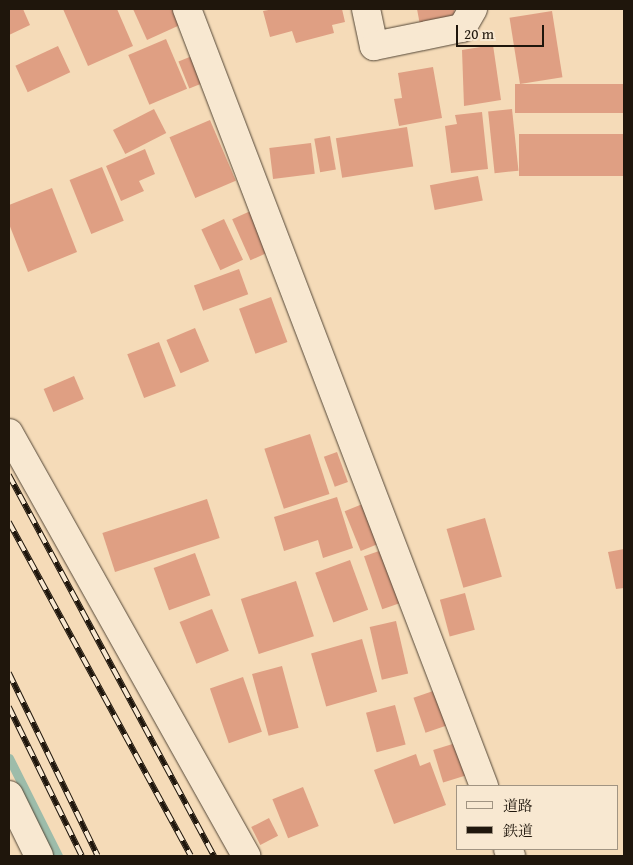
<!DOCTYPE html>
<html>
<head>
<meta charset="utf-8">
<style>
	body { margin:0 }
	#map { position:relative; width:633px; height:865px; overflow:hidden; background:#f5dbb8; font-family:"Gentium Book Plus","Noto Serif JP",serif }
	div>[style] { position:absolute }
	.stream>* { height:9px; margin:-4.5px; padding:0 4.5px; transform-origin:4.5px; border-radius:4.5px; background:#9dbcaa }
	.building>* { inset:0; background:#df9f83; transform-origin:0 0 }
	.roads { filter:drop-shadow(0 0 1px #544737) drop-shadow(0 0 1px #544737) }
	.minor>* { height:28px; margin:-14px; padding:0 14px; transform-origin:14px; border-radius:14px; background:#f8e8d1 }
	.rail>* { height:5.5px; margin-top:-2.75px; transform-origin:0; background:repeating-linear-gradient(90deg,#f8e8d1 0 11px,#1f160c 0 22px); box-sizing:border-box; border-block:1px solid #1f160c }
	span { translate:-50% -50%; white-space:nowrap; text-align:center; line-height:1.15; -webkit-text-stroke:4.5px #f8e8d1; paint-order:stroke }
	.frame { position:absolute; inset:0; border:10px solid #1f160c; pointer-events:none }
	.legend { position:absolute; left:456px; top:785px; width:162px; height:65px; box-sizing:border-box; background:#f8e8d1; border:1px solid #a19482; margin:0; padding:6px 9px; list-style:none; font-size:15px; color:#1f160c }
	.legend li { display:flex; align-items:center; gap:10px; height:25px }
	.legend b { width:25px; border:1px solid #a19482 }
	.scale { position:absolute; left:456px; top:25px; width:88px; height:22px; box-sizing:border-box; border:2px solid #1f160c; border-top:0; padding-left:6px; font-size:15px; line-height:18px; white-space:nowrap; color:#1f160c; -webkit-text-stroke:4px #f8e8d1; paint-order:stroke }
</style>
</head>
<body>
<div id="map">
	<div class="stream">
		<i style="left:9px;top:758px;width:110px;rotate:63.4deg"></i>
	</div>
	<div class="building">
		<i style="clip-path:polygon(9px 9px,23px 9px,30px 25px,9px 35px)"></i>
		<i style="clip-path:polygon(63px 9px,117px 9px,133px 46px,88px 66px)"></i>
		<i style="clip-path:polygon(133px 9px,172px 9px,180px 25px,147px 40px)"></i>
		<i style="clip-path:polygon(274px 9px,342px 9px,345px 22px,332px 25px,334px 33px,296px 43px,292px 31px,270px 37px,263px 11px)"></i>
		<i style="clip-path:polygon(417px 9px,454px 9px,456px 18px,420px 25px)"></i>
		<i style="left:552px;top:11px;width:67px;height:43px;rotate:81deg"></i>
		<i style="left:166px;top:39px;width:54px;height:41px;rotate:67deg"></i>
		<i style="clip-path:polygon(493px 45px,501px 100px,464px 106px,462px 50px)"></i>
		<i style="left:58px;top:46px;width:29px;height:47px;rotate:65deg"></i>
		<i style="left:197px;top:54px;width:29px;height:20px;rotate:68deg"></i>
		<i style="clip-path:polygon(433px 67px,442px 118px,399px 126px,394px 99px,402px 98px,398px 73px)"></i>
		<i style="left:624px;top:84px;width:29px;height:109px;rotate:90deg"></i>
		<i style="left:154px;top:109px;width:27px;height:46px;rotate:63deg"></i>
		<i style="left:512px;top:109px;width:62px;height:24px;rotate:84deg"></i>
		<i style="clip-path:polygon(482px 112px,488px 169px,451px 173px,445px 126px,457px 124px,455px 115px)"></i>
		<i style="left:210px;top:120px;width:66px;height:44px;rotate:67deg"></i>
		<i style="left:407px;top:127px;width:40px;height:72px;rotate:81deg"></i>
		<i style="left:624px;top:134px;width:42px;height:105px;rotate:90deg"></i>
		<i style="left:330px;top:136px;width:34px;height:16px;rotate:80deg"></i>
		<i style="left:311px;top:143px;width:31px;height:42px;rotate:83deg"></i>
		<i style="clip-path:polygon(145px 149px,155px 174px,139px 181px,144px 191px,121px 201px,106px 166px)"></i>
		<i style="left:102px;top:167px;width:58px;height:35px;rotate:68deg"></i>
		<i style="left:478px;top:176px;width:25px;height:49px;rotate:79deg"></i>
		<i style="clip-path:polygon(52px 188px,77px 252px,28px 272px,9px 224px,9px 205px)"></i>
		<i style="left:255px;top:209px;width:45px;height:25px;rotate:66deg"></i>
		<i style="left:224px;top:219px;width:45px;height:25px;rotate:65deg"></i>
		<i style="left:239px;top:269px;width:27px;height:48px;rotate:70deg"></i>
		<i style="left:271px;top:297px;width:48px;height:34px;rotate:70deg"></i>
		<i style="left:195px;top:328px;width:36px;height:31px;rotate:67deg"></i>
		<i style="left:159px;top:342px;width:47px;height:34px;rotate:69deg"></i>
		<i style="left:74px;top:376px;width:25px;height:33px;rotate:67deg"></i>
		<i style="left:310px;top:434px;width:63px;height:48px;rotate:72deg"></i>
		<i style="left:337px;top:452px;width:32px;height:14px;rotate:70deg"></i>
		<i style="clip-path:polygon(337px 497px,353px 548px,323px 558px,318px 540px,284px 551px,274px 517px)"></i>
		<i style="left:207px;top:499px;width:41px;height:110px;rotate:72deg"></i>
		<i style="left:365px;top:503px;width:43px;height:22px;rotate:68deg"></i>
		<i style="left:485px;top:518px;width:61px;height:40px;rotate:74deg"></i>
		<i style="clip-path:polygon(624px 549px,624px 588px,616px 589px,608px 552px)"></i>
		<i style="left:382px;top:550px;width:56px;height:19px;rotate:71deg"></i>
		<i style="left:195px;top:553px;width:45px;height:44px;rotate:70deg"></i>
		<i style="left:350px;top:560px;width:53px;height:37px;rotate:70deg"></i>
		<i style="left:296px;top:581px;width:58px;height:58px;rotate:72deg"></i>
		<i style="left:465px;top:593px;width:38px;height:26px;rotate:75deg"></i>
		<i style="left:212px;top:609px;width:45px;height:35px;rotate:68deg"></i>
		<i style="left:396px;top:621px;width:54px;height:27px;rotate:77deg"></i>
		<i style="left:362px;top:639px;width:55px;height:53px;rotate:74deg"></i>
		<i style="left:282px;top:666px;width:64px;height:31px;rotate:75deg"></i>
		<i style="left:243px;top:677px;width:58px;height:35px;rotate:71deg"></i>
		<i style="left:439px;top:689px;width:37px;height:27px;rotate:71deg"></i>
		<i style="left:395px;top:705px;width:41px;height:30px;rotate:75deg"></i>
		<i style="left:459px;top:742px;width:34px;height:27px;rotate:73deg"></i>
		<i style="clip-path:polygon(416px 754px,420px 766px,430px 762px,446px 805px,394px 824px,374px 770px)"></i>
		<i style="left:303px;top:787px;width:42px;height:33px;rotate:68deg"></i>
		<i style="left:269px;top:818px;width:20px;height:20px;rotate:63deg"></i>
	</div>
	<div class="roads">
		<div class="minor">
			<i style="left:187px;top:9px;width:832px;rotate:69.08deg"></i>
			<i style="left:366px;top:9px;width:38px;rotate:78deg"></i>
			<i style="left:374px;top:46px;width:90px;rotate:-11.6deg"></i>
			<i style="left:462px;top:28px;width:22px;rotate:-60deg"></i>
			<i style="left:9px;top:433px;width:485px;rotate:60.7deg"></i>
			<i style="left:9px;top:795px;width:68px;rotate:63.8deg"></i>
			<i style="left:508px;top:849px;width:8px;rotate:67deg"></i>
		</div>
	</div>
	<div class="rail">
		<i style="left:9px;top:475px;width:433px;rotate:61.7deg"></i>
		<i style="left:9px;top:522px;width:380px;rotate:61.4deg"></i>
		<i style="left:9px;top:673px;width:203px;rotate:64.1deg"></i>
		<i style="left:9px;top:707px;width:166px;rotate:63.9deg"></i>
	</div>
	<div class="frame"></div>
	<ul class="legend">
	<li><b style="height:6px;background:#f8e8d1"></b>道路</li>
	<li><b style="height:6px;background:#1f160c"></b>鉄道</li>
	</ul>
	<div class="scale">20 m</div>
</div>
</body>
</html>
